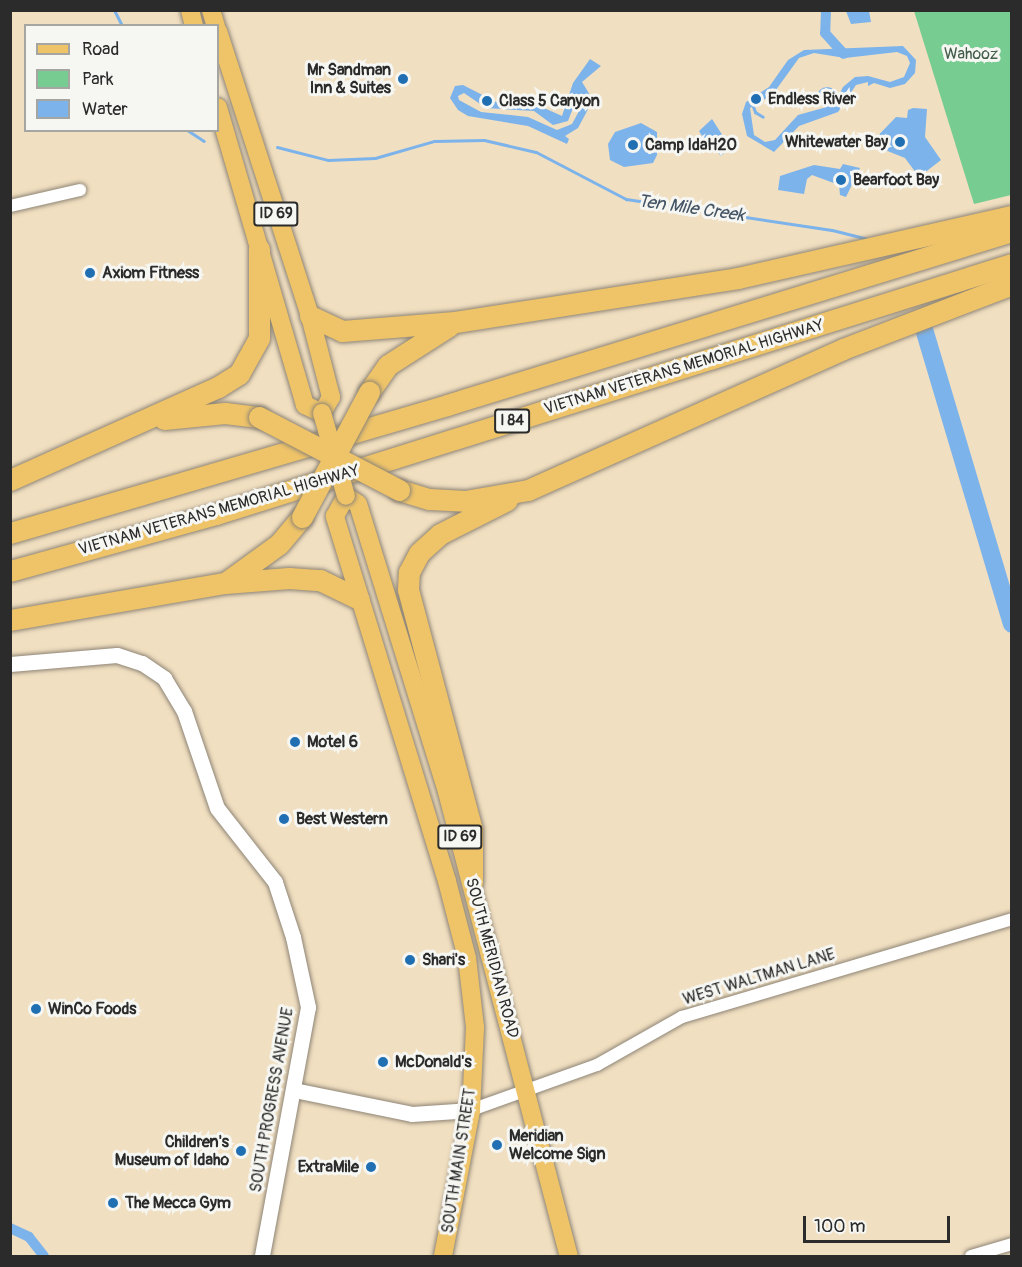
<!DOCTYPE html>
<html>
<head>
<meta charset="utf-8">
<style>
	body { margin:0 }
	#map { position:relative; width:1022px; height:1267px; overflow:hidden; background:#f1dfc1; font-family:Pangolin,sans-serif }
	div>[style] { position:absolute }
	.green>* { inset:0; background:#77cd91 }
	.water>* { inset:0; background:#7cb3eb }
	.round { border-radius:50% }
	.stream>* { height:3px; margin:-1.5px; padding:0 1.5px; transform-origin:1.5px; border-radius:1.5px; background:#7cb3eb }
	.canal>* { height:10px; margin:-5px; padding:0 5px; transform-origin:5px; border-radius:5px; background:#7cb3eb }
	.river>* { height:18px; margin:-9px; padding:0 9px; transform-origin:9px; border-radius:9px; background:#7cb3eb }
	.roads { filter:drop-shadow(0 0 2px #8e8576) drop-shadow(0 0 2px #8e8576) }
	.minor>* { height:12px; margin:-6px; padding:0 6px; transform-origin:6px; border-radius:6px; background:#fff }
	.tertiary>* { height:15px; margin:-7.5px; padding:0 7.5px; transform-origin:7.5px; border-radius:7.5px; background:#fff }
	.primary>* { height:18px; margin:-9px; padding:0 9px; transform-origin:9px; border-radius:9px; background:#efc469 }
	.motorway>* { height:21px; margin:-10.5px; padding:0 10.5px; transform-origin:10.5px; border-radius:10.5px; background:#efc469 }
	.bridges { filter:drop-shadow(0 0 2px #8e8576) drop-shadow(0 0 2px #8e8576) }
	.primary-bridge>* { height:18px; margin:-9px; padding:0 9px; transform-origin:9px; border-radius:9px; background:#efc469 }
	.motorway-bridge>* { height:21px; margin:-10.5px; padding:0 10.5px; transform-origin:10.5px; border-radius:10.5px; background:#efc469 }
	.dots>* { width:16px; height:16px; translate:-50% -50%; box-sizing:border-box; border:3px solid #f6f6f2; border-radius:50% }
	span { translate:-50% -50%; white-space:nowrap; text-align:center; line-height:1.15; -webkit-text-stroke:6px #f6f6f2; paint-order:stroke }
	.shield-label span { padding:2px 4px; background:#f6f6f2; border:2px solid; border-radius:4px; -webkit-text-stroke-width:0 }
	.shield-label { font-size:15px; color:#2b2b2b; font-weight:700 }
	.park-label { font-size:16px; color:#425c4a }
	.poi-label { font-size:16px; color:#2b2b2b; font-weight:700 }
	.right { translate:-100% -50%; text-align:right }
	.left { translate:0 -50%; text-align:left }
	.street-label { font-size:16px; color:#2b2b2b }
	.water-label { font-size:18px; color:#435465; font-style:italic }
	.frame { position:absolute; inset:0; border:12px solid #2b2b2b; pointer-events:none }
	.legend { position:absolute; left:24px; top:24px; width:195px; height:108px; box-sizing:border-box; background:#f6f6f2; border:2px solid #a5a5a2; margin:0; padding:8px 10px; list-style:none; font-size:18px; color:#2b2b2b }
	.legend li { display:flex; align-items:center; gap:12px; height:30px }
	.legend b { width:30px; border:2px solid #a5a5a2 }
	.scale { position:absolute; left:803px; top:1216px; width:147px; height:27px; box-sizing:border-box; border:3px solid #2b2b2b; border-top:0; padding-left:8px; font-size:18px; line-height:21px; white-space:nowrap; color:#2b2b2b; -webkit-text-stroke:4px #f6f6f2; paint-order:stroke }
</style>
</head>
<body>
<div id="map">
	<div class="green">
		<i style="clip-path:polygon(914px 11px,1011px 11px,1011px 195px,974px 204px)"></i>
	</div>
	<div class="water">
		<i style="clip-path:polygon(846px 11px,869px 11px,871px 22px,851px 24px)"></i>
		<i style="clip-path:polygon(evenodd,903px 46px,916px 60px,915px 73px,905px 84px,890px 88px,874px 83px,868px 86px,868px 82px,856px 85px,838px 112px,799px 126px,774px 152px,747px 136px,742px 114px,746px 102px,769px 87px,788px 60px,804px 50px,903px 46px,897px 52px,907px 56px,910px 63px,904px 77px,890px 82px,868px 76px,855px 77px,843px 87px,834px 105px,798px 115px,775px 140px,765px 142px,754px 135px,750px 108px,773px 94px,799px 58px,814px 53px,845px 58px,897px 52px)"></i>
		<i style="clip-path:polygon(evenodd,590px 59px,601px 66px,582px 82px,593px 100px,578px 128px,565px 136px,569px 139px,567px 144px,528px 126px,468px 116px,458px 110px,450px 98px,455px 86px,463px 85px,498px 103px,533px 103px,562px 116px,573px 83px,590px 59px,464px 93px,486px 108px,534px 111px,553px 125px,568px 121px,578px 95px,585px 100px,572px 124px,557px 130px,528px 117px,481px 112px,459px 100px,458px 96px,464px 93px)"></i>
		<i class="round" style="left:817px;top:87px;width:20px;height:20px"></i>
		<i style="clip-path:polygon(913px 108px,927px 109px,925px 137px,941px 160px,919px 177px,905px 158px,870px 144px,896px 117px,907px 118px,908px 110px)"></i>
		<i style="clip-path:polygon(712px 119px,730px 147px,721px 156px,710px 144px,699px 149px,694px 142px,702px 136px,699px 131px)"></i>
		<i style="clip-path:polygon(641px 123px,657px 132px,657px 155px,653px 163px,624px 167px,610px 160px,608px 144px,615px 132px)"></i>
		<i style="clip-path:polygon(843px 164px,860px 168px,846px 197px,840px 195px,839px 185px,812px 175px,807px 179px,804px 194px,778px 190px,780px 176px,814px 165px,840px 169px)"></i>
	</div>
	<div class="stream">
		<i style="left:114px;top:10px;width:18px;rotate:63deg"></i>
		<i style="left:752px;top:104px;width:9px;rotate:69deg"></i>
		<i style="left:755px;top:112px;width:9px;rotate:32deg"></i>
		<i style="left:187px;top:130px;width:20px;rotate:33deg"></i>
		<i style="left:277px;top:147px;width:53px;rotate:14.3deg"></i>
		<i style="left:328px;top:160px;width:47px;rotate:-2.4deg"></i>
		<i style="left:375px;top:158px;width:61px;rotate:-16.1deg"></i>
		<i style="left:434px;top:141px;width:50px;rotate:-1.1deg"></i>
		<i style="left:484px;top:140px;width:53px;rotate:13deg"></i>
		<i style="left:536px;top:152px;width:102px;rotate:27.6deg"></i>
		<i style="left:626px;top:199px;width:208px;rotate:8.6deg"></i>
		<i style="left:832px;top:230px;width:36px;rotate:14deg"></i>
	</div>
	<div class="canal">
		<i style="left:826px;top:10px;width:23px;rotate:92deg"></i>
		<i style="left:825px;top:33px;width:28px;rotate:48deg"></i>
		<i style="left:10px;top:1228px;width:21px;rotate:25deg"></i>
		<i style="left:29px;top:1237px;width:24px;rotate:52deg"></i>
	</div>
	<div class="river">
		<i style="left:921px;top:319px;width:318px;rotate:73.4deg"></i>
	</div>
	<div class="roads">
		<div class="minor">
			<i style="left:10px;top:206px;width:72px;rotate:-12.9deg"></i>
			<i style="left:471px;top:1110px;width:134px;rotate:-19.7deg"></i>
			<i style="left:597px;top:1065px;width:98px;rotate:-29.5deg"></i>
			<i style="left:682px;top:1017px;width:344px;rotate:-16.5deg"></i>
			<i style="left:971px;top:1256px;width:43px;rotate:-16.3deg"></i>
		</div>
		<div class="tertiary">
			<i style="left:10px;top:664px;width:107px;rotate:-4.8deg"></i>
			<i style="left:117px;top:655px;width:26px;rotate:18deg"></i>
			<i style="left:142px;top:663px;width:27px;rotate:34deg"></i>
			<i style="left:164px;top:678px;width:39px;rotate:59deg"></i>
			<i style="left:184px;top:711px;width:102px;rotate:71.2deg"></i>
			<i style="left:217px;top:808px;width:94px;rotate:51.9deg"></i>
			<i style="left:275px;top:882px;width:58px;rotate:71.9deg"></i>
			<i style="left:293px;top:937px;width:72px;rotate:77.9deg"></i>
			<i style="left:308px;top:1007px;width:253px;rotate:100.5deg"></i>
			<i style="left:294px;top:1090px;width:120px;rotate:11.5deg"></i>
			<i style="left:412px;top:1114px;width:59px;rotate:-3.9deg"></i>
		</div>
		<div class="primary">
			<i style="left:190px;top:10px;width:16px;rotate:76deg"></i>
			<i style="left:211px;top:10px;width:17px;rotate:73deg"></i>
			<i style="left:218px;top:31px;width:299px;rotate:72.1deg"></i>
			<i style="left:310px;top:316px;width:84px;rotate:75.5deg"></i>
			<i style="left:331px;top:397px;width:18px;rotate:119deg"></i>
			<i style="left:322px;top:413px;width:19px;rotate:-155deg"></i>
			<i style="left:305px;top:405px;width:310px;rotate:-106.3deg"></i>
			<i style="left:443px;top:1256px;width:149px;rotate:-79.1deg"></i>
			<i style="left:471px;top:1110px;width:83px;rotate:-87.2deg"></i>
			<i style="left:475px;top:1027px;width:69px;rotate:-96.6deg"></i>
			<i style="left:467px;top:958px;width:80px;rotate:-104.6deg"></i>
			<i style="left:447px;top:881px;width:382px;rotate:-107.1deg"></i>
			<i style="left:335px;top:516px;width:23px;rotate:-61deg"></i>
			<i style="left:346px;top:496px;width:14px;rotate:34deg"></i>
			<i style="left:358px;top:504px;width:301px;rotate:72.8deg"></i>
			<i style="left:447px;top:792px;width:480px;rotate:75.3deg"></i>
		</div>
		<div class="motorway">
			<i style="left:310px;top:316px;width:35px;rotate:25deg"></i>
			<i style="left:342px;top:331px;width:113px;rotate:-4.6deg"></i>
			<i style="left:455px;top:322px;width:286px;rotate:-8.8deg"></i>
			<i style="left:738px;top:278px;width:281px;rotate:-12.8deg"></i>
			<i style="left:369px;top:392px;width:33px;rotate:-55deg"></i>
			<i style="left:388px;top:365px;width:72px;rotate:-32.6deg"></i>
			<i style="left:164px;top:419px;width:61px;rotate:-5.6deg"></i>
			<i style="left:225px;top:413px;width:34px;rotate:7deg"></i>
			<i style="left:10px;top:480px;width:228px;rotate:-24.1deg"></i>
			<i style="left:218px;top:387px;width:25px;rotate:-32deg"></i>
			<i style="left:239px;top:374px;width:41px;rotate:-60.9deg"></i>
			<i style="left:259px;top:338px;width:89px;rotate:-90deg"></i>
			<i style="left:399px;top:490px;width:31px;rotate:17deg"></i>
			<i style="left:429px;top:499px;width:36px;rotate:3deg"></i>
			<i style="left:465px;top:501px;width:64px;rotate:-9.9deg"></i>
			<i style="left:528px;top:490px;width:345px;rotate:-24.1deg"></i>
			<i style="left:843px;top:349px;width:181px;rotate:-21deg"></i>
			<i style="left:10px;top:533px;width:455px;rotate:-16.3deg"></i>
			<i style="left:447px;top:405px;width:591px;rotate:-17.12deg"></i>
			<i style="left:10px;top:571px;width:214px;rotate:-15.5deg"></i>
			<i style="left:216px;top:514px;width:834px;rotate:-17.44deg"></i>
			<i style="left:228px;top:581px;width:63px;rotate:-36deg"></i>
			<i style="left:279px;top:544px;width:35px;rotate:-50deg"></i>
			<i style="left:10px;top:620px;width:218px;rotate:-9.8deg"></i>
			<i style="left:225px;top:583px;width:64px;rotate:-4.5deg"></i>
			<i style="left:289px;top:578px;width:31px;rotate:4deg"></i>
			<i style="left:320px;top:580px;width:43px;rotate:26deg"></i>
			<i style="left:472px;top:882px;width:52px;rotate:-90deg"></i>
			<i style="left:472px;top:830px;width:249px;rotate:-104.9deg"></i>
			<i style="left:408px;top:589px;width:17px;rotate:-87deg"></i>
			<i style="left:409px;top:572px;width:21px;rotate:-62deg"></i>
			<i style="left:419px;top:553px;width:28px;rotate:-42deg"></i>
			<i style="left:440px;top:534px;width:75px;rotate:-26.9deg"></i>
		</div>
	</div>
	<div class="bridges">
		<div class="primary-bridge">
			<i style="left:322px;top:413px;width:86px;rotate:73.9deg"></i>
		</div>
		<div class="motorway-bridge">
			<i style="left:259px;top:417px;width:158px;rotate:27.5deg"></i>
			<i style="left:302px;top:517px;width:142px;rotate:-61.8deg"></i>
		</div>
	</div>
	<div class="dots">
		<i style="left:403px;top:79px;background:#1f6fb2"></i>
		<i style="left:756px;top:99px;background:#1f6fb2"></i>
		<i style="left:487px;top:101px;background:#1f6fb2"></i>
		<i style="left:900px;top:142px;background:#1f6fb2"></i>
		<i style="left:633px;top:145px;background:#1f6fb2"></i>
		<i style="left:841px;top:180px;background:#1f6fb2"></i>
		<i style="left:90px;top:273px;background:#1f6fb2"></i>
		<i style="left:295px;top:742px;background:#1f6fb2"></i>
		<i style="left:284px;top:819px;background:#1f6fb2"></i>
		<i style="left:410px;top:960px;background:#1f6fb2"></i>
		<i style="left:36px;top:1009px;background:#1f6fb2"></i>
		<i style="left:383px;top:1062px;background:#1f6fb2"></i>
		<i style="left:497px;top:1145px;background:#1f6fb2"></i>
		<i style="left:241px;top:1151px;background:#1f6fb2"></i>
		<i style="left:371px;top:1167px;background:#1f6fb2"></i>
		<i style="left:113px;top:1203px;background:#1f6fb2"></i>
	</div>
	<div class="shield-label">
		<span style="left:276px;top:214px">ID 69</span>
		<span style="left:512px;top:421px">I 84</span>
		<span style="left:460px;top:837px">ID 69</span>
	</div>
	<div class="park-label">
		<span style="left:971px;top:54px">Wahooz</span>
	</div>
	<div class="poi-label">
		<span class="right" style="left:391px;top:79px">Mr Sandman<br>Inn &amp; Suites</span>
		<span class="left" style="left:768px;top:99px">Endless River</span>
		<span class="left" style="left:499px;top:101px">Class 5 Canyon</span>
		<span class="right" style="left:888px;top:142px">Whitewater Bay</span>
		<span class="left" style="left:645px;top:145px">Camp IdaH2O</span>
		<span class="left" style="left:853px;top:180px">Bearfoot Bay</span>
		<span class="left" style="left:102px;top:273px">Axiom Fitness</span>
		<span class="left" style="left:307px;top:742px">Motel 6</span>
		<span class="left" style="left:296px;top:819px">Best Western</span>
		<span class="left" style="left:422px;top:960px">Shari's</span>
		<span class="left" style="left:48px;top:1009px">WinCo Foods</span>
		<span class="left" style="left:395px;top:1062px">McDonald's</span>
		<span class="left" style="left:509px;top:1145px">Meridian<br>Welcome Sign</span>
		<span class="right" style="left:229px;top:1151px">Children's<br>Museum of Idaho</span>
		<span class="right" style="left:359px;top:1167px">ExtraMile</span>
		<span class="left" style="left:125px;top:1203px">The Mecca Gym</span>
	</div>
	<div class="street-label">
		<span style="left:684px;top:367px;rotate:-17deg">VIETNAM VETERANS MEMORIAL HIGHWAY</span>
		<span style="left:219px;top:510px;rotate:-16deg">VIETNAM VETERANS MEMORIAL HIGHWAY</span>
		<span style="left:492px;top:958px;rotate:75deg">SOUTH MERIDIAN ROAD</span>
		<span style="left:759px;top:977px;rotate:-17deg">WEST WALTMAN LANE</span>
		<span style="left:272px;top:1100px;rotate:-80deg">SOUTH PROGRESS AVENUE</span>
		<span style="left:459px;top:1161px;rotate:-81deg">SOUTH MAIN STREET</span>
	</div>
	<div class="water-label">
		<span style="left:691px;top:209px;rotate:8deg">Ten Mile Creek</span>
	</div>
	<div class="frame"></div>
	<ul class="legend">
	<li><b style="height:8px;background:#efc469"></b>Road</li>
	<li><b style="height:16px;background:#77cd91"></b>Park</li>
	<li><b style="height:16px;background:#7cb3eb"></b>Water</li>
	</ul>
	<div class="scale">100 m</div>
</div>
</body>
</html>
